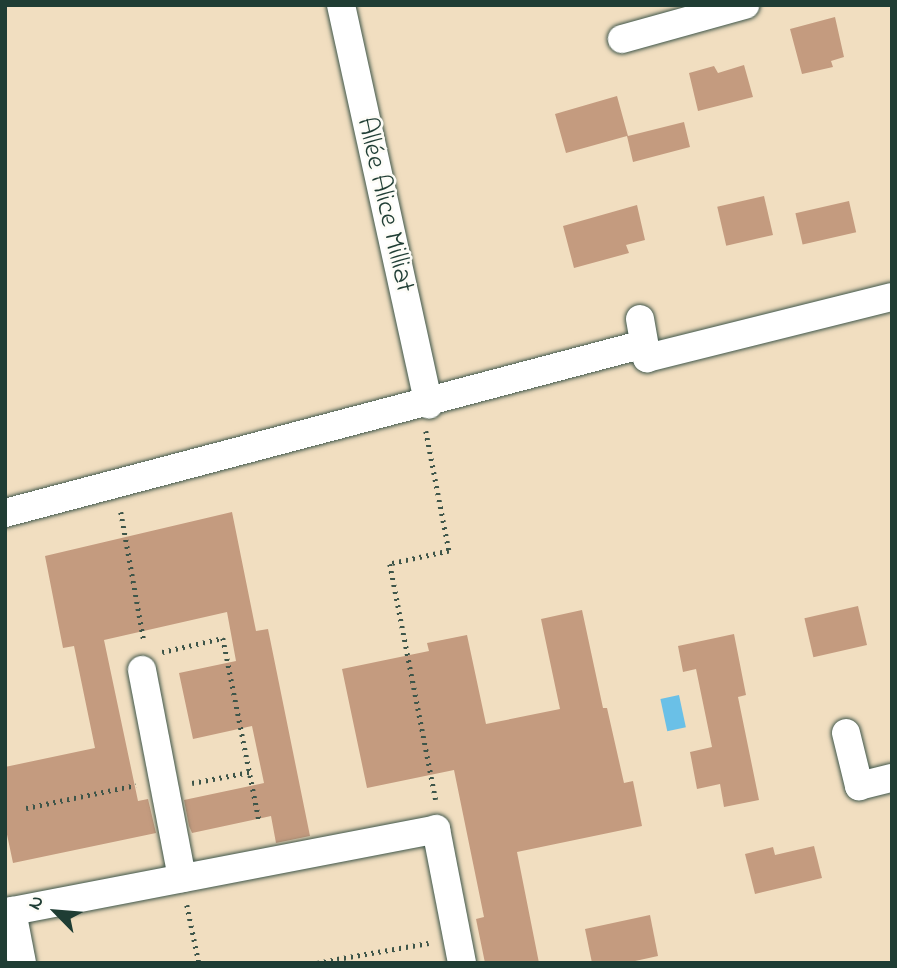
<!DOCTYPE html>
<html>
<head>
<meta charset="utf-8">
<style>
	body { margin:0 }
	#map { position:relative; width:897px; height:968px; overflow:hidden; background:#f1dec0; font-family:"Indie Flower",sans-serif }
	div>[style] { position:absolute }
	.water>* { inset:0; background:#6ac0e7; transform-origin:0 0 }
	.building>* { inset:0; background:#c49b7f; transform-origin:0 0 }
	.path>* { height:4.5px; margin-top:-2.25px; transform-origin:0; background:repeating-linear-gradient(90deg,#3e5549 0 2px,transparent 0 7px) }
	.roads { filter:drop-shadow(0 0 2px #3e5549) drop-shadow(0 0 2px #3e5549) }
	.minor>* { height:28px; margin:-14px; padding:0 14px; transform-origin:14px; border-radius:14px; background:#fff }
	span { translate:-50% -50%; white-space:nowrap; text-align:center; line-height:1.15; -webkit-text-stroke:5px #fdfcf7; paint-order:stroke }
	.street-label { font-size:28px; color:#1f3d34 }
	.frame { position:absolute; inset:0; border:7px solid #1f3d34; pointer-events:none }
	.north { position:absolute; left:21px; top:877px; width:70px; height:70px; -webkit-text-stroke:5px #fdfcf7; paint-order:stroke; rotate:295deg; font-size:19px; font-weight:700; line-height:28px; text-align:center; color:#1f3d34 }
	.north::after { content:''; display:block; margin:auto; width:24px; height:32px; background:#1f3d34; clip-path:polygon(50% 0,100% 100%,50% 72%,0 100%) }
</style>
</head>
<body>
<div id="map">
	<div class="water">
		<i style="left:679px;top:695px;width:33px;height:19px;rotate:78deg"></i>
	</div>
	<div class="building">
		<i style="clip-path:polygon(835px 17px,844px 57px,831px 61px,833px 67px,802px 74px,790px 29px)"></i>
		<i style="clip-path:polygon(744px 65px,753px 97px,698px 111px,689px 73px,714px 66px,718px 73px)"></i>
		<i style="clip-path:polygon(617px 96px,628px 136px,684px 122px,690px 147px,633px 162px,627px 136px,566px 153px,555px 114px)"></i>
		<i style="left:764px;top:196px;width:40px;height:48px;rotate:77deg"></i>
		<i style="left:849px;top:201px;width:32px;height:55px;rotate:77deg"></i>
		<i style="clip-path:polygon(637px 205px,645px 240px,626px 245px,629px 253px,574px 268px,563px 226px)"></i>
		<i style="clip-path:polygon(232px 512px,256px 631px,268px 629px,310px 836px,276px 843px,271px 816px,192px 833px,189px 826px,184px 800px,264px 783px,252px 726px,193px 739px,179px 673px,236px 661px,227px 612px,104px 640px,138px 801px,148px 799px,156px 833px,13px 863px,5px 825px,5px 767px,95px 748px,74px 646px,63px 648px,45px 556px)"></i>
		<i style="left:858px;top:606px;width:40px;height:55px;rotate:77deg"></i>
		<i style="clip-path:polygon(582px 610px,603px 708px,607px 708px,624px 783px,633px 781px,642px 826px,517px 852px,539px 963px,485px 963px,476px 919px,484px 917px,454px 770px,367px 788px,342px 669px,429px 651px,427px 643px,467px 635px,486px 724px,560px 709px,541px 619px)"></i>
		<i style="clip-path:polygon(734px 634px,746px 695px,738px 697px,759px 800px,724px 807px,720px 784px,697px 789px,690px 752px,712px 747px,696px 669px,683px 672px,678px 646px)"></i>
		<i style="clip-path:polygon(814px 846px,822px 878px,755px 894px,745px 854px,773px 847px,775px 855px)"></i>
		<i style="clip-path:polygon(650px 915px,658px 956px,626px 963px,592px 963px,585px 929px)"></i>
	</div>
	<div class="path">
		<i style="left:426px;top:431px;width:122px;rotate:79.1deg"></i>
		<i style="left:449px;top:551px;width:60px;rotate:167.6deg"></i>
		<i style="left:390px;top:564px;width:240px;rotate:79deg"></i>
		<i style="left:121px;top:512px;width:131px;rotate:79.9deg"></i>
		<i style="left:162px;top:652px;width:63px;rotate:-12.9deg"></i>
		<i style="left:223px;top:638px;width:186px;rotate:78.8deg"></i>
		<i style="left:192px;top:783px;width:59px;rotate:-10.7deg"></i>
		<i style="left:26px;top:808px;width:112px;rotate:-11.8deg"></i>
		<i style="left:187px;top:905px;width:59px;rotate:78.3deg"></i>
		<i style="left:317px;top:963px;width:20px;rotate:-11deg"></i>
		<i style="left:338px;top:963px;width:4px;rotate:-104deg"></i>
		<i style="left:337px;top:959px;width:93px;rotate:-9.9deg"></i>
	</div>
	<div class="roads">
		<div class="minor">
			<i style="left:341px;top:5px;width:409px;rotate:77.6deg"></i>
			<i style="left:622px;top:39px;width:128px;rotate:-15.5deg"></i>
			<i style="left:640px;top:319px;width:40px;rotate:80deg"></i>
			<i style="left:647px;top:358px;width:252px;rotate:-14deg"></i>
			<i style="left:5px;top:513px;width:661px;rotate:-14.81deg"></i>
			<i style="left:142px;top:670px;width:212px;rotate:79.1deg"></i>
			<i style="left:846px;top:733px;width:55px;rotate:76.2deg"></i>
			<i style="left:859px;top:786px;width:34px;rotate:-14deg"></i>
			<i style="left:22px;top:963px;width:53px;rotate:-100.9deg"></i>
			<i style="left:12px;top:911px;width:432px;rotate:-10.9deg"></i>
			<i style="left:436px;top:829px;width:136px;rotate:79deg"></i>
		</div>
	</div>
	<div class="street-label">
		<span style="left:384px;top:205px;rotate:77deg">Allée Alice Milliat</span>
	</div>
	<div class="frame"></div>
	<div class="north">N</div>
</div>
</body>
</html>
